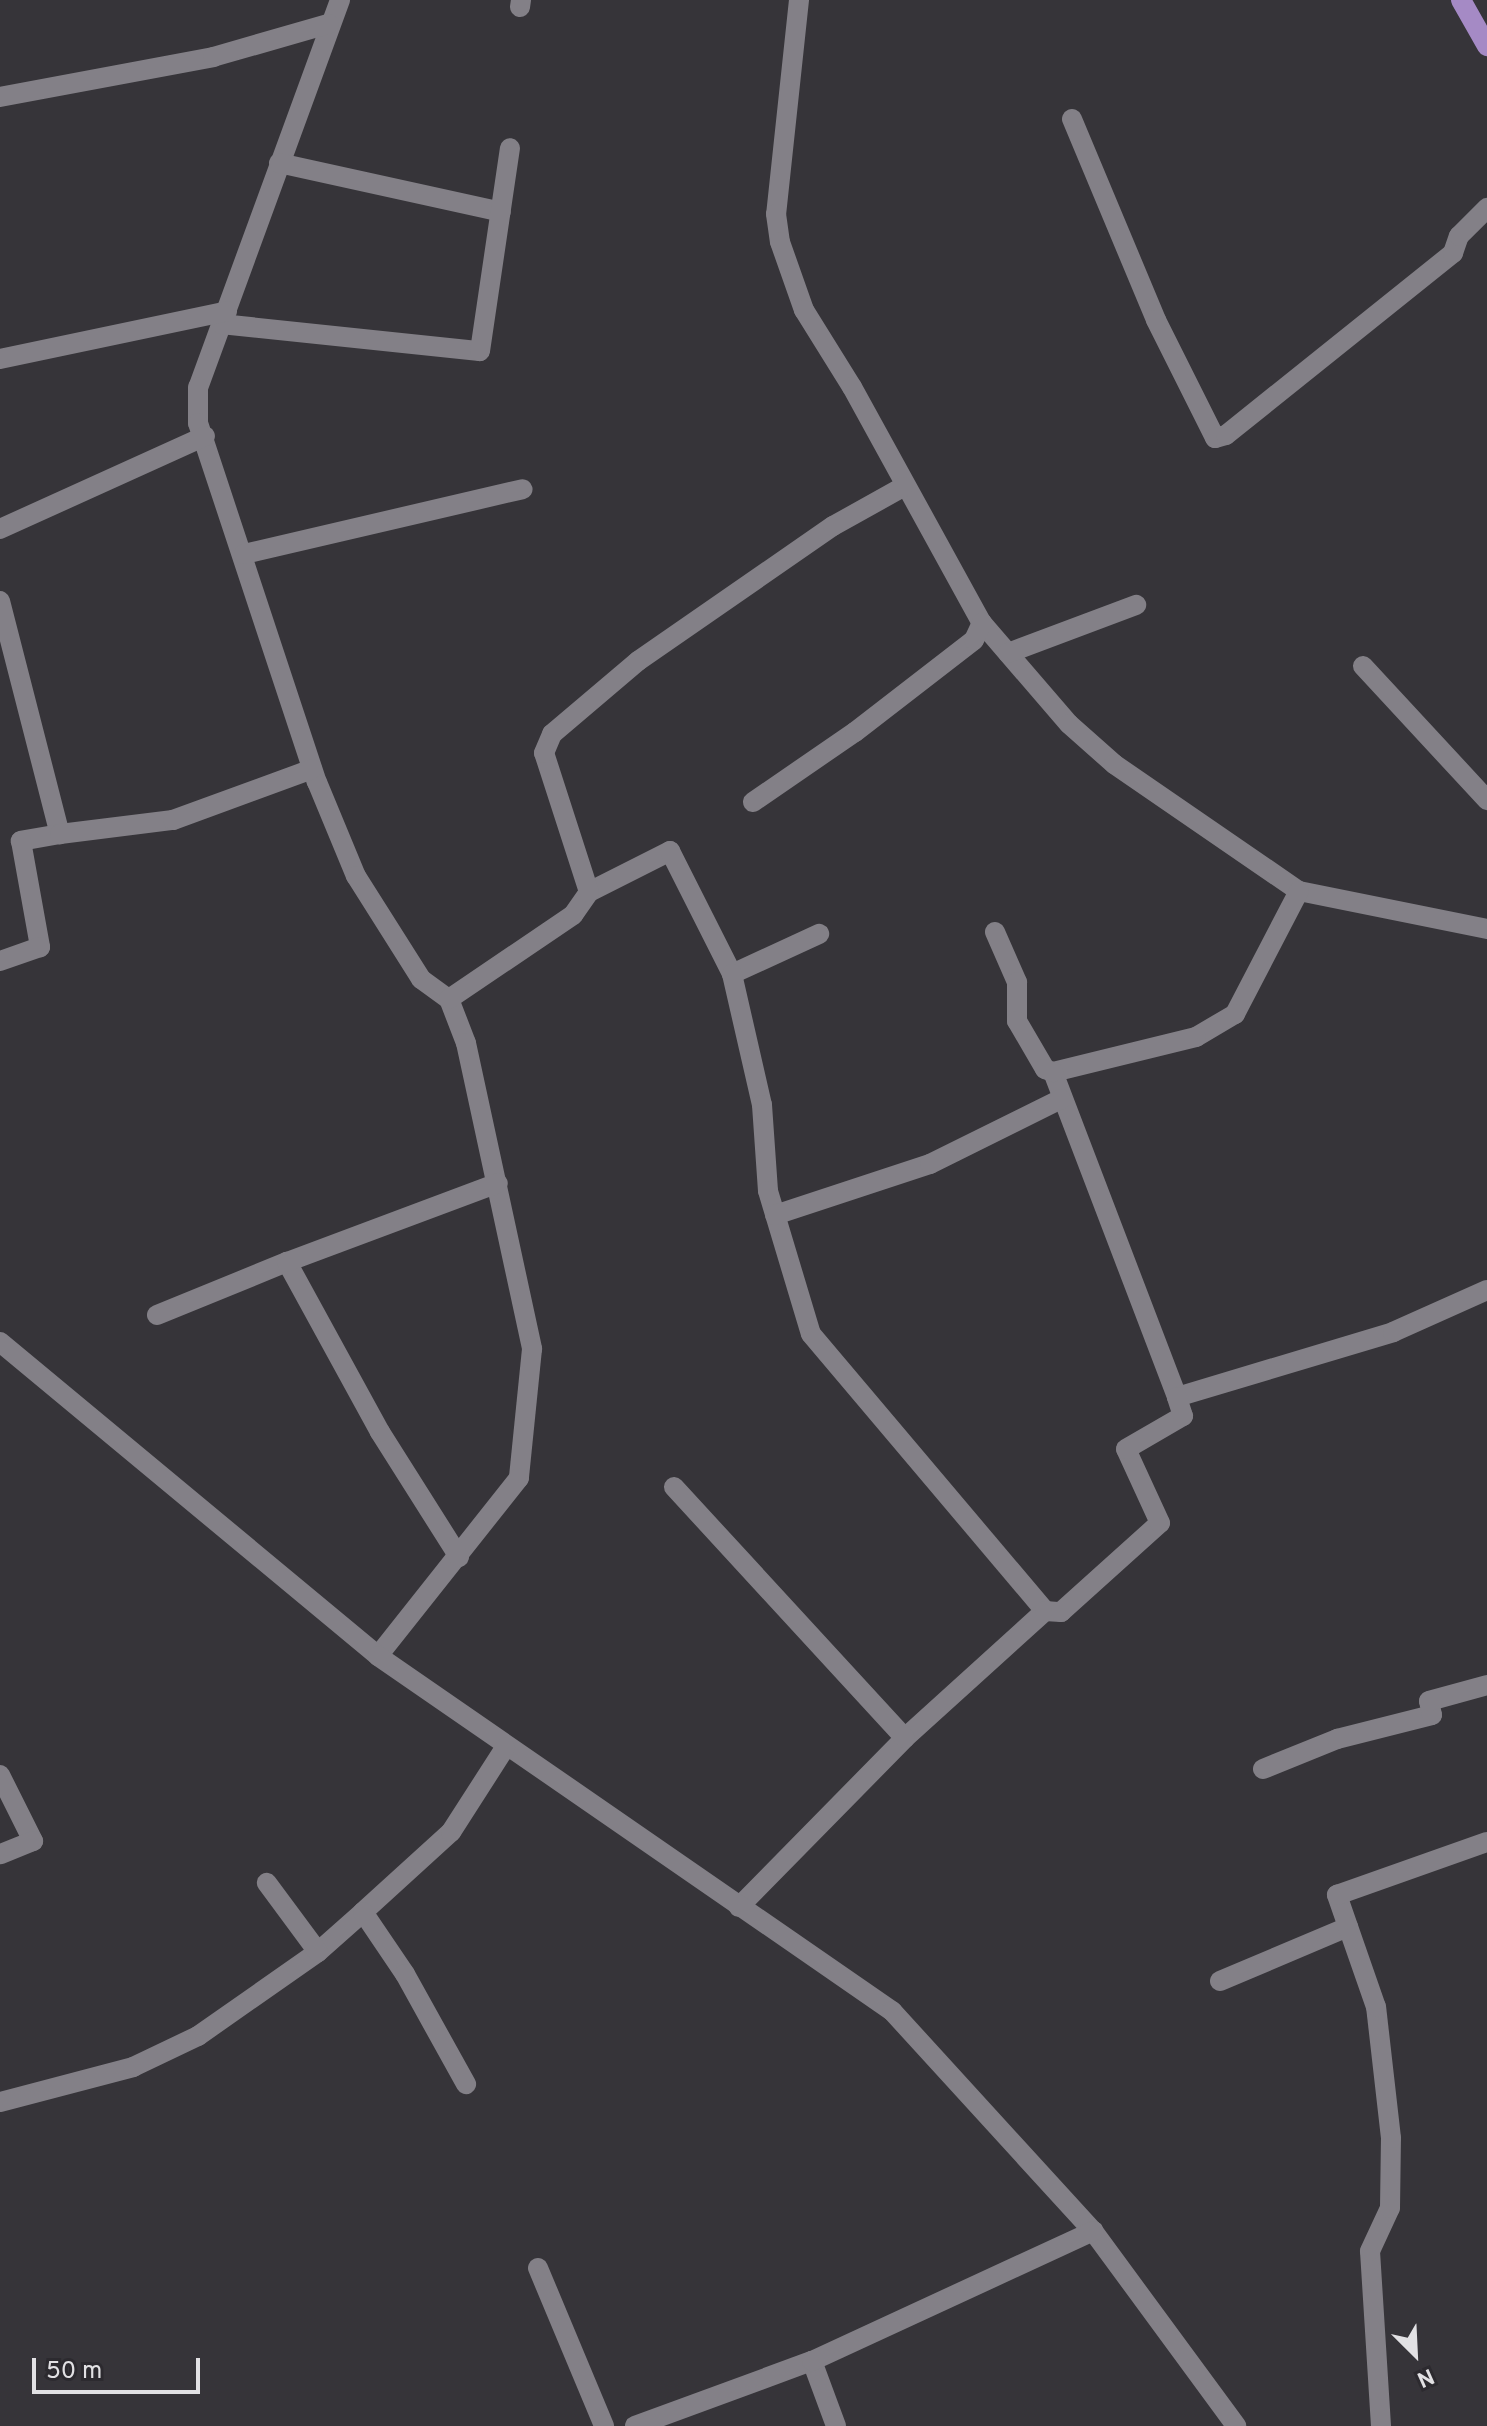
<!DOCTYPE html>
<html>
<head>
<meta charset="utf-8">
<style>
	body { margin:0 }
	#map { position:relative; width:1487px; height:2426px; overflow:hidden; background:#363439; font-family:Overpass,sans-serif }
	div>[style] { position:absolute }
	.minor>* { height:20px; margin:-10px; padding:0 10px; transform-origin:10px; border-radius:10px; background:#838087 }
	.major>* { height:20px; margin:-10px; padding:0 10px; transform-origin:10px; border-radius:10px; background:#a58ac5 }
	span { translate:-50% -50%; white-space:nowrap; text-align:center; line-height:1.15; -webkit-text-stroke:6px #2c2a2f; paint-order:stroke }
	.north { position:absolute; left:1375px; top:2314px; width:80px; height:80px; -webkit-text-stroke:6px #2c2a2f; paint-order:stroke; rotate:156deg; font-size:22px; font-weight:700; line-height:32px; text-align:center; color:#e2e1e4 }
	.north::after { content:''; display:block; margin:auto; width:28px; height:36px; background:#e2e1e4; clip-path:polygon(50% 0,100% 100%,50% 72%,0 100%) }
	.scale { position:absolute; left:32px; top:2358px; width:168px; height:36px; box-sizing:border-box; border:4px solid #e2e1e4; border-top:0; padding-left:10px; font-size:24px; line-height:28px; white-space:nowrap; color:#e2e1e4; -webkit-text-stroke:6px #2c2a2f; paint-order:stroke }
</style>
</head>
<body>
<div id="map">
	<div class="minor">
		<i style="left:340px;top:0;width:412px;rotate:110.1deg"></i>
		<i style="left:198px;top:387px;width:36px;rotate:90deg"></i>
		<i style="left:198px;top:423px;width:378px;rotate:71.7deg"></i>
		<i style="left:317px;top:782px;width:102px;rotate:67.5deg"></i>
		<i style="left:356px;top:876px;width:122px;rotate:57.7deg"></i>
		<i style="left:421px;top:979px;width:34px;rotate:36deg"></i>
		<i style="left:449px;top:999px;width:47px;rotate:68.9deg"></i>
		<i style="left:466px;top:1043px;width:313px;rotate:77.8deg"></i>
		<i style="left:532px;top:1349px;width:130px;rotate:95.8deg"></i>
		<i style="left:519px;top:1478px;width:227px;rotate:128.4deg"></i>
		<i style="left:799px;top:0;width:215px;rotate:96.1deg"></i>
		<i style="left:776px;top:214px;width:28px;rotate:82deg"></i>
		<i style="left:780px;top:242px;width:72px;rotate:70.6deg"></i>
		<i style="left:804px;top:310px;width:91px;rotate:58.1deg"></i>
		<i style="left:852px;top:387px;width:269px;rotate:61.2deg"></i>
		<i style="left:982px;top:623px;width:133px;rotate:49.3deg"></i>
		<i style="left:1069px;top:724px;width:60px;rotate:41.6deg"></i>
		<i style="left:1114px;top:764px;width:224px;rotate:34.5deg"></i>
		<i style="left:1299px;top:891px;width:192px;rotate:11.4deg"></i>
		<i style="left:520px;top:7px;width:7px;rotate:-82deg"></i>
		<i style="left:0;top:97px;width:217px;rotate:-10.6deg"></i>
		<i style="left:213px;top:57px;width:120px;rotate:-16deg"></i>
		<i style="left:1072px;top:119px;width:218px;rotate:67.3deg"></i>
		<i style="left:1156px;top:320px;width:132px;rotate:63.4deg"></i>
		<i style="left:1215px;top:438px;width:11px;rotate:-15deg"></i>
		<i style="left:1226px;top:435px;width:291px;rotate:-38.7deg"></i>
		<i style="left:1453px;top:253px;width:18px;rotate:-71deg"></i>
		<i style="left:1459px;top:236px;width:40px;rotate:-45deg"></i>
		<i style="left:279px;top:163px;width:227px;rotate:12.4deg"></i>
		<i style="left:221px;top:324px;width:260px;rotate:6deg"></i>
		<i style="left:480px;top:351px;width:205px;rotate:-81.6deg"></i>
		<i style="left:0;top:359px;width:232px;rotate:-11.9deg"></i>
		<i style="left:0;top:529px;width:225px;rotate:-24.4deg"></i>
		<i style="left:244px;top:554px;width:286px;rotate:-13.1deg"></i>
		<i style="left:0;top:601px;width:241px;rotate:75.6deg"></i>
		<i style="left:60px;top:834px;width:40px;rotate:170deg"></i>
		<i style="left:21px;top:841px;width:108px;rotate:79.8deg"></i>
		<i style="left:40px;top:947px;width:42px;rotate:160.7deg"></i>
		<i style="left:1008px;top:653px;width:137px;rotate:-20.6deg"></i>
		<i style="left:1363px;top:666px;width:183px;rotate:47.2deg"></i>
		<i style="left:753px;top:802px;width:124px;rotate:-34.5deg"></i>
		<i style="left:855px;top:732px;width:150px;rotate:-37.7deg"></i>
		<i style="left:974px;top:640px;width:19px;rotate:-65deg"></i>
		<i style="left:60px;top:834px;width:114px;rotate:-7.1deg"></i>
		<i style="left:173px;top:820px;width:148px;rotate:-20.1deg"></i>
		<i style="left:1299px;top:891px;width:139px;rotate:117.5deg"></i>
		<i style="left:1235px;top:1014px;width:45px;rotate:149.5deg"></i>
		<i style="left:1196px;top:1037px;width:147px;rotate:166.2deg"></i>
		<i style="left:1053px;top:1072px;width:348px;rotate:69.1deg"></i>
		<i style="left:1177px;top:1397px;width:226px;rotate:-16.7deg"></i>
		<i style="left:1393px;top:1332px;width:103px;rotate:-24.1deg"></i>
		<i style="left:589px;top:892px;width:91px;rotate:-26.8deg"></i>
		<i style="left:670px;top:851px;width:138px;rotate:63.2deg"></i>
		<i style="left:732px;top:974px;width:96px;rotate:-24.7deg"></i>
		<i style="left:995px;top:932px;width:55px;rotate:66.3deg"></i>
		<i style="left:1017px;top:982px;width:39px;rotate:90deg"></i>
		<i style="left:1017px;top:1021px;width:56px;rotate:59.7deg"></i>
		<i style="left:1045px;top:1069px;width:9px;rotate:21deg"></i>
		<i style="left:732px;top:974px;width:134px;rotate:77.1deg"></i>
		<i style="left:762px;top:1105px;width:86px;rotate:86deg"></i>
		<i style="left:768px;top:1191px;width:149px;rotate:73.3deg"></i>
		<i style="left:811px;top:1334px;width:363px;rotate:49.8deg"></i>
		<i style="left:1045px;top:1611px;width:189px;rotate:137.8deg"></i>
		<i style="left:905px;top:1738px;width:237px;rotate:134.5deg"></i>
		<i style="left:449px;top:999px;width:150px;rotate:-34.1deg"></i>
		<i style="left:573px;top:915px;width:28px;rotate:-55deg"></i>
		<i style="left:589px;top:892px;width:146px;rotate:-107.9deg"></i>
		<i style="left:544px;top:753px;width:21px;rotate:-67deg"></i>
		<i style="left:552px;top:734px;width:113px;rotate:-40.3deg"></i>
		<i style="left:638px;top:661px;width:237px;rotate:-34.7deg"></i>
		<i style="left:833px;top:526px;width:80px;rotate:-29.1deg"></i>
		<i style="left:775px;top:1215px;width:163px;rotate:-18.2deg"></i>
		<i style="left:930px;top:1164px;width:146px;rotate:-26.4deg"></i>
		<i style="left:157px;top:1315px;width:140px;rotate:-22.2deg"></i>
		<i style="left:0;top:1342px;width:491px;rotate:39.7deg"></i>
		<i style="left:378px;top:1656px;width:625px;rotate:34.63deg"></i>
		<i style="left:892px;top:2011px;width:298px;rotate:47.6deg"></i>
		<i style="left:1093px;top:2231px;width:242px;rotate:53.7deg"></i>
		<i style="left:674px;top:1487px;width:341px;rotate:47.4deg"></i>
		<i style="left:459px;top:1557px;width:148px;rotate:-122.3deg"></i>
		<i style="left:380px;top:1432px;width:194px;rotate:-118.7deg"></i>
		<i style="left:287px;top:1262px;width:225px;rotate:-20.5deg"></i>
		<i style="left:1045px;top:1611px;width:16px;rotate:4deg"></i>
		<i style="left:1061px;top:1612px;width:133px;rotate:-42deg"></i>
		<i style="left:1160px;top:1523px;width:81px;rotate:-114.7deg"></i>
		<i style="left:1126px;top:1449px;width:66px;rotate:-30.1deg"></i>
		<i style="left:1183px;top:1416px;width:20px;rotate:-108deg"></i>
		<i style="left:1263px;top:1769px;width:80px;rotate:-22.1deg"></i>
		<i style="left:1337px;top:1739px;width:98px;rotate:-14.2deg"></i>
		<i style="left:1432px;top:1715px;width:14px;rotate:-102deg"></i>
		<i style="left:1429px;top:1701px;width:60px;rotate:-15.4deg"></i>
		<i style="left:0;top:1775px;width:74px;rotate:63.4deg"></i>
		<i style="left:33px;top:1841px;width:35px;rotate:158deg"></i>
		<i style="left:363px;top:1912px;width:119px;rotate:-42.3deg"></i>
		<i style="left:451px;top:1832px;width:100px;rotate:-57.3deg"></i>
		<i style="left:318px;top:1952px;width:60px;rotate:-41.6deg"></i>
		<i style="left:363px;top:1912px;width:75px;rotate:55.9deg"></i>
		<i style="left:405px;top:1974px;width:126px;rotate:61deg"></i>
		<i style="left:1220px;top:1981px;width:139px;rotate:-22.9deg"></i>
		<i style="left:0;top:2102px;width:138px;rotate:-14.7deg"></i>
		<i style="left:133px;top:2067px;width:72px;rotate:-25.5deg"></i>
		<i style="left:198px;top:2036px;width:146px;rotate:-35deg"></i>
		<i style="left:318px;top:1952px;width:86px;rotate:-126.5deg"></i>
		<i style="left:538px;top:2268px;width:171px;rotate:67.3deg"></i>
		<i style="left:812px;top:2361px;width:69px;rotate:69.7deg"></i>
		<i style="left:635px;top:2426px;width:189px;rotate:-20.2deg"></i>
		<i style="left:812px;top:2361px;width:310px;rotate:-24.8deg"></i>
		<i style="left:1381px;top:2426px;width:175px;rotate:-93.6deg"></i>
		<i style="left:1370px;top:2251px;width:47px;rotate:-65.1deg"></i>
		<i style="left:1390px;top:2208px;width:70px;rotate:-89.2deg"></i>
		<i style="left:1391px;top:2138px;width:132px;rotate:-96.5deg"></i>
		<i style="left:1376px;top:2007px;width:119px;rotate:-109.2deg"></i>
		<i style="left:1337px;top:1895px;width:159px;rotate:-19.5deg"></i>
	</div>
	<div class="major">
		<i style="left:1461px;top:0;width:53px;rotate:60.5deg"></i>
	</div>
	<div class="north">N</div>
	<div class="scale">50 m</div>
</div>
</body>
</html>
